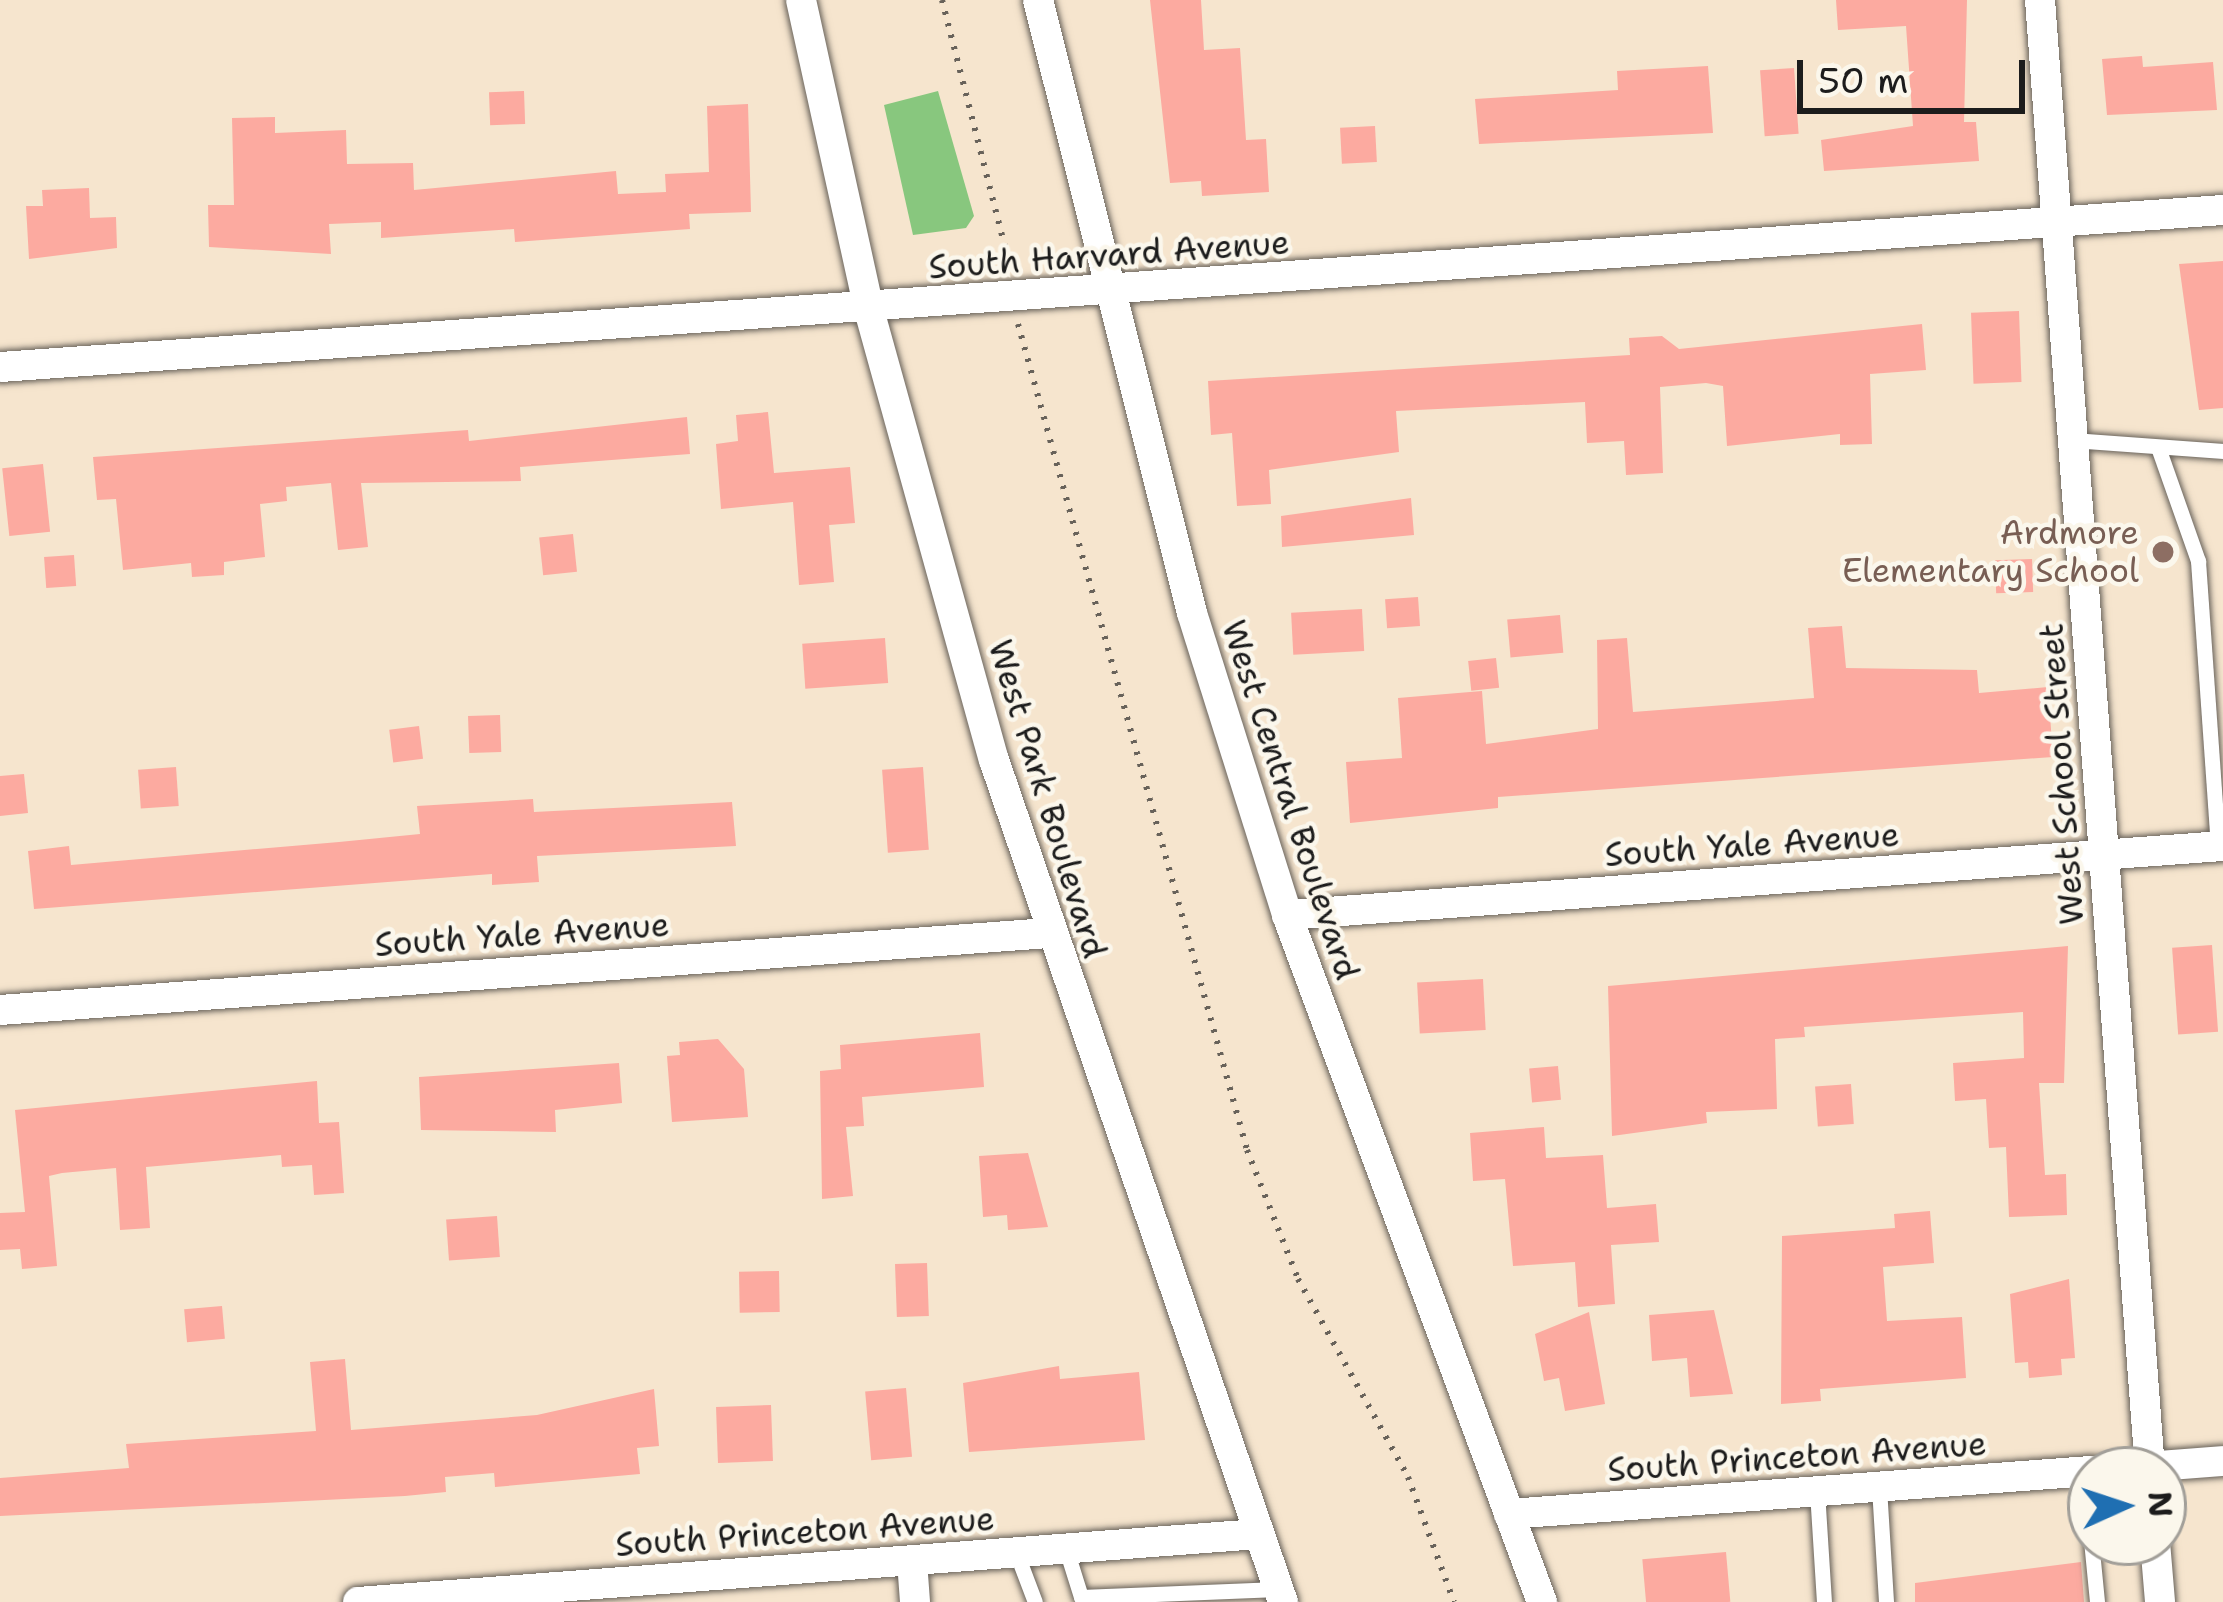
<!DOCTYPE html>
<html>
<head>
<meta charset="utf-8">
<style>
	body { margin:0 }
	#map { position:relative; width:2223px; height:1602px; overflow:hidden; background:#f6e5ce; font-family:"Shantell Sans",sans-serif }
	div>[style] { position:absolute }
	.green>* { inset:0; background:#88c77e }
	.building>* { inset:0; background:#fcaaa0; transform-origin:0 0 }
	.path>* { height:6px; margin-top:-3px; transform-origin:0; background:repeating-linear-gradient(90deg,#68625a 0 3px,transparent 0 12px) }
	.roads { filter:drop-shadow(0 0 3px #68625a) drop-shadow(0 0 3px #68625a) }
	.lane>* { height:15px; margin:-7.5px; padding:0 7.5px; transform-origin:7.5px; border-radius:7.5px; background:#fff }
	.street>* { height:30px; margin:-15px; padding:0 15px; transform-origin:15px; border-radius:15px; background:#fff }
	.dots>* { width:33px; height:33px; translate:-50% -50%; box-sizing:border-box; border:6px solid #fbf7ec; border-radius:50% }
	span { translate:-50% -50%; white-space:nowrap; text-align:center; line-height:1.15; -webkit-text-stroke:9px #fbf7ec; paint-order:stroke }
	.street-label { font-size:33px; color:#1c1c1c }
	.education-label { font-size:33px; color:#785e54 }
	.right { translate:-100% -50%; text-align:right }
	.north { position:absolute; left:2067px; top:1446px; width:120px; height:120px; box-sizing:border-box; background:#fbf7ec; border:3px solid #a29f99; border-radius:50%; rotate:87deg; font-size:33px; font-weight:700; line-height:48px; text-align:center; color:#1c1c1c }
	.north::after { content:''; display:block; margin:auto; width:42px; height:54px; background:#1f6fb2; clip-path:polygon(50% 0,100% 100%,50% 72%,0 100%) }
	.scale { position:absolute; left:1797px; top:60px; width:228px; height:54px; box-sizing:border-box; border:6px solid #1c1c1c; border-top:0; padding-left:15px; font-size:36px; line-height:42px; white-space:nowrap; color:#1c1c1c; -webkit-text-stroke:9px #fbf7ec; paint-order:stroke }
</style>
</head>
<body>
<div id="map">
	<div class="green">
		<i style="clip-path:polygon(938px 91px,974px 216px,966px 228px,913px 235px,884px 105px)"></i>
	</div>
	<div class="building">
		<i style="clip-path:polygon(1150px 0,1201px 0,1204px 50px,1240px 48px,1246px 140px,1266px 139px,1269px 192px,1202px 196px,1201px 181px,1170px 183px)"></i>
		<i style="clip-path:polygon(1836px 0,1967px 0,1964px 122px,1976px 122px,1979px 161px,1824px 171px,1821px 140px,1913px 126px,1906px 26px,1838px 30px)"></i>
		<i style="clip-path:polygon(2142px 56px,2143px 67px,2213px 62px,2217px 110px,2107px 115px,2102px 59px)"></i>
		<i style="clip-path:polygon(1708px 66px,1713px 133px,1479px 144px,1475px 99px,1618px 90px,1617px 71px)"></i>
		<i style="left:1794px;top:68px;width:66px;height:34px;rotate:86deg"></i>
		<i style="left:524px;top:91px;width:33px;height:35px;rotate:88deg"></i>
		<i style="clip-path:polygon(748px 104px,751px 212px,689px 214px,690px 229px,515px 242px,514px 229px,381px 238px,381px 222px,329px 224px,331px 254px,209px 247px,208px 205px,234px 205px,232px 118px,275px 117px,275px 133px,346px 130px,347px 164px,413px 163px,414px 190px,616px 171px,618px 194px,666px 192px,665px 174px,709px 172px,707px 106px)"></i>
		<i style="left:1375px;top:126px;width:36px;height:35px;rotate:87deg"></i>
		<i style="clip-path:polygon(89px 188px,90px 218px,116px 217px,117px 248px,29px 259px,26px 206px,43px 206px,42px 190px)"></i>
		<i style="clip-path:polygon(2223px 261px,2223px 408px,2199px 410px,2179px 264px)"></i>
		<i style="left:2019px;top:311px;width:71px;height:48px;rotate:88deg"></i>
		<i style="clip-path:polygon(1922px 324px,1926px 370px,1870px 374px,1872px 444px,1840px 445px,1840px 434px,1727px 446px,1723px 386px,1706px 383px,1660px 387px,1663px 473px,1626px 475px,1624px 441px,1587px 443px,1585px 402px,1396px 411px,1399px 452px,1269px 470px,1271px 504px,1237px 506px,1232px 433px,1211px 435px,1208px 381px,1630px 355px,1629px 338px,1662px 336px,1679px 349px)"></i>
		<i style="clip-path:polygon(768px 412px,774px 473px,850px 467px,855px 523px,829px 525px,834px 582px,799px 585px,793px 502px,721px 509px,716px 444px,738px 441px,736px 415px)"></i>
		<i style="clip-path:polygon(687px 417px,690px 454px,520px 467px,521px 481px,361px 483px,368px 547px,338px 550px,331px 483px,286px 487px,287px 501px,260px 504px,265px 557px,224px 562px,224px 575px,192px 577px,191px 563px,123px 570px,116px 499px,97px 500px,93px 457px,468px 430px,469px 441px)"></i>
		<i style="left:43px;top:464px;width:68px;height:41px;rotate:84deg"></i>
		<i style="clip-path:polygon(1411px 498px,1414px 535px,1282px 547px,1281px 516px)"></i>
		<i style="left:573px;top:534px;width:38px;height:34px;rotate:84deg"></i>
		<i style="left:74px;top:555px;width:31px;height:30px;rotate:86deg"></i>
		<i style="left:2032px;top:559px;width:33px;height:37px;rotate:88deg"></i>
		<i style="left:1418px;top:597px;width:29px;height:33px;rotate:86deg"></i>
		<i style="left:1362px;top:609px;width:42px;height:71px;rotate:87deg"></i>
		<i style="left:1560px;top:615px;width:38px;height:53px;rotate:85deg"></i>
		<i style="clip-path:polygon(1842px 626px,1846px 668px,1977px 670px,1979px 693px,2048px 687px,2053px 757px,1498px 797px,1498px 808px,1350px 823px,1346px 762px,1402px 758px,1398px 698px,1482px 691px,1486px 744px,1598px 729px,1597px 640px,1627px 638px,1633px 712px,1814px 698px,1808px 628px)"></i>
		<i style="left:885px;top:638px;width:45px;height:83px;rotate:86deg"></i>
		<i style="left:1496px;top:658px;width:30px;height:28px;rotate:84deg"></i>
		<i style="left:500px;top:715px;width:37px;height:32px;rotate:88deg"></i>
		<i style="left:419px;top:726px;width:33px;height:30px;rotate:83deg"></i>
		<i style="left:176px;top:767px;width:39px;height:38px;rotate:86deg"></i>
		<i style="left:923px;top:767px;width:83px;height:41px;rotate:86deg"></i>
		<i style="clip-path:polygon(24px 774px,28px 813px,0 816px,0 776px)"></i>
		<i style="clip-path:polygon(533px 799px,534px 812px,732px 802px,736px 846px,537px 856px,539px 882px,492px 885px,492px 874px,34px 909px,28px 851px,69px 846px,71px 865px,339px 842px,420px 834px,417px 806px)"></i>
		<i style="left:2212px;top:945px;width:87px;height:40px;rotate:86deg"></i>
		<i style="clip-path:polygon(2068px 946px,2064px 1083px,2039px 1083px,2045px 1175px,2066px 1174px,2067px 1215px,2009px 1217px,2006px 1147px,1989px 1148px,1986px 1099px,1955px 1101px,1953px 1063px,2024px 1058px,2023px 1012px,1804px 1027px,1805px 1037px,1775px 1039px,1777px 1109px,1706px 1112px,1707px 1123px,1612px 1136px,1608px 986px)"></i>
		<i style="left:1483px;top:979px;width:51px;height:66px;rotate:87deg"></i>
		<i style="clip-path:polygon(980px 1033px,984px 1087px,862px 1097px,864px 1126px,846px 1127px,853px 1196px,822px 1199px,820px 1071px,841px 1069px,840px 1045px)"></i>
		<i style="clip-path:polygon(718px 1039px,744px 1069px,748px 1117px,672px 1122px,667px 1056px,680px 1055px,679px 1042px)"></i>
		<i style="clip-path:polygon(619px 1063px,622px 1103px,555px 1110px,556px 1132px,421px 1130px,419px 1077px)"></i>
		<i style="left:1558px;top:1066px;width:34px;height:29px;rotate:85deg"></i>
		<i style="clip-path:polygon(317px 1081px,319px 1123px,339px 1122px,344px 1193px,314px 1195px,312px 1165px,282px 1167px,281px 1155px,146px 1167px,150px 1228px,120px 1230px,116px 1168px,62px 1173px,49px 1176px,57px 1266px,22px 1269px,20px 1249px,0 1250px,0 1213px,25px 1212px,15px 1110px)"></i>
		<i style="left:1851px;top:1084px;width:40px;height:36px;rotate:86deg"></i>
		<i style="clip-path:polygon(1544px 1127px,1546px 1158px,1603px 1155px,1607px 1208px,1656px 1204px,1659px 1242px,1611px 1245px,1615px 1304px,1578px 1307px,1575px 1262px,1513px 1266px,1505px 1179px,1473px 1181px,1470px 1133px)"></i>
		<i style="clip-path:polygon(1028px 1153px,1048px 1227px,1008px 1230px,1007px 1215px,983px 1217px,979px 1156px)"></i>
		<i style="clip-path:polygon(1930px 1211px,1934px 1263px,1883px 1267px,1887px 1321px,1962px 1317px,1966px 1378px,1820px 1389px,1821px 1401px,1781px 1404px,1782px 1236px,1895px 1228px,1894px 1214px)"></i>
		<i style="left:497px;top:1216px;width:41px;height:51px;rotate:86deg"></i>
		<i style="left:927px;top:1263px;width:53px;height:32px;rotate:88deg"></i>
		<i style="left:779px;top:1271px;width:41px;height:40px;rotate:89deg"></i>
		<i style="clip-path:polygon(2069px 1279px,2075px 1358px,2061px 1359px,2062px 1375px,2029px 1378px,2028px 1362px,2015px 1363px,2010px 1294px)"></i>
		<i style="left:222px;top:1306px;width:33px;height:38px;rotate:85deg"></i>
		<i style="clip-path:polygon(1714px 1310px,1733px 1394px,1690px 1397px,1687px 1358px,1652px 1361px,1649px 1315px)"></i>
		<i style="clip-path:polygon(1589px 1312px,1605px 1404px,1565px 1411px,1559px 1378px,1544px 1381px,1535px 1334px)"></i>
		<i style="clip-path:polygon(345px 1359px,351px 1430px,537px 1415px,654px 1389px,659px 1446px,637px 1448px,640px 1474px,495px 1487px,494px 1473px,445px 1477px,446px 1492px,405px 1496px,0 1516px,0 1478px,129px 1468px,126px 1444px,316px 1431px,310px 1362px)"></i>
		<i style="clip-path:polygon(1059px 1366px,1060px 1379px,1139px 1372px,1145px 1440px,969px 1452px,963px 1383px)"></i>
		<i style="left:906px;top:1388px;width:69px;height:41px;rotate:85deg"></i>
		<i style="left:771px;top:1405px;width:56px;height:55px;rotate:88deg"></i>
		<i style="left:1726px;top:1552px;width:50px;height:84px;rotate:85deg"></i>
		<i style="clip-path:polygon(2081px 1562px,2084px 1602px,1915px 1602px,1915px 1583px)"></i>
	</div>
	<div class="path">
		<i style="left:942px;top:0;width:279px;rotate:75.7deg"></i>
		<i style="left:1018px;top:324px;width:857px;rotate:74.5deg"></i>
		<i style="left:1247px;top:1150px;width:139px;rotate:68.4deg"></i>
		<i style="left:1298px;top:1279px;width:227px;rotate:60.9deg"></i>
		<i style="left:1408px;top:1477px;width:133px;rotate:69.8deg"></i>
	</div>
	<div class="roads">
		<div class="lane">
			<i style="left:2073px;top:440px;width:150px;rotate:4.2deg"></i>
			<i style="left:2159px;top:450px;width:118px;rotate:70.6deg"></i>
			<i style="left:2198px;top:561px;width:287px;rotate:86deg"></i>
			<i style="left:1879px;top:1487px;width:115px;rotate:86.5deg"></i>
			<i style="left:1817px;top:1491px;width:111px;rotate:86.4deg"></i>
			<i style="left:2090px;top:1530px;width:72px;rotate:84.4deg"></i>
			<i style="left:1066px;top:1549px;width:50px;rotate:72.6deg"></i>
			<i style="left:1081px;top:1597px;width:197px;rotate:-2.3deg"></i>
			<i style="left:1016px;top:1552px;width:53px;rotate:69.2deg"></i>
		</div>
		<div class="street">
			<i style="left:801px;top:0;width:317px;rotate:77.6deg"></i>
			<i style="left:869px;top:310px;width:467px;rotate:74.5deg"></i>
			<i style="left:994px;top:760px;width:890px;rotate:71.06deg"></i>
			<i style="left:1038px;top:0;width:632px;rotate:75.9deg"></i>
			<i style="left:1192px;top:613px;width:317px;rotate:72.5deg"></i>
			<i style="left:1287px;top:915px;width:733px;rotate:69.64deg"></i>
			<i style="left:2040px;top:0;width:1474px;rotate:85.72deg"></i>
			<i style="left:0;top:367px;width:2229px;rotate:-4.04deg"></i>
			<i style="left:1287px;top:915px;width:939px;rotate:-4.22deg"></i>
			<i style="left:0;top:1010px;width:1051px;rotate:-4.2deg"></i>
			<i style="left:2106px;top:1470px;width:117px;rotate:-4.4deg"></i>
			<i style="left:1509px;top:1514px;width:584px;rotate:-4.23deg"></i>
			<i style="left:2155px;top:1542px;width:60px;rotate:85.2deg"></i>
			<i style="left:912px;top:1561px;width:41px;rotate:85.8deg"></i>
			<i style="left:358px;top:1602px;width:903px;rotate:-4.32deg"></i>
		</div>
	</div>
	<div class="dots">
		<i style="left:2163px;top:552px;background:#8d6e63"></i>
	</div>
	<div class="street-label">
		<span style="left:1109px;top:255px;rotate:-4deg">South Harvard Avenue</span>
		<span style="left:2062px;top:774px;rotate:-94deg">West School Street</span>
		<span style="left:1047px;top:799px;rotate:73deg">West Park Boulevard</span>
		<span style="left:1290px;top:800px;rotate:72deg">West Central Boulevard</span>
		<span style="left:1752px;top:845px;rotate:-4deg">South Yale Avenue</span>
		<span style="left:522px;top:935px;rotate:-4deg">South Yale Avenue</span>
		<span style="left:1797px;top:1457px;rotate:-4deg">South Princeton Avenue</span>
		<span style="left:805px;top:1532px;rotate:-4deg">South Princeton Avenue</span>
	</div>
	<div class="education-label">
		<span class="right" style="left:2139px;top:552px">Ardmore<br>Elementary School</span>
	</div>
	<div class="north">N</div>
	<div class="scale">50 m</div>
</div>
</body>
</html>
